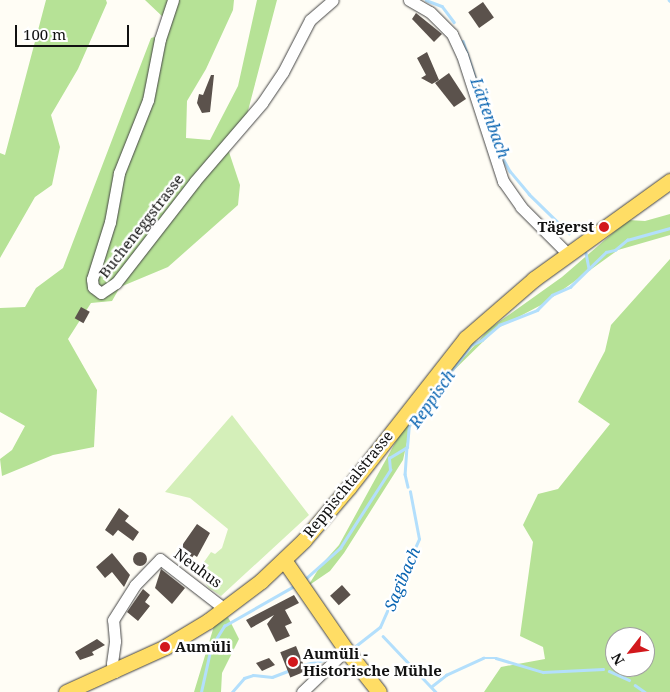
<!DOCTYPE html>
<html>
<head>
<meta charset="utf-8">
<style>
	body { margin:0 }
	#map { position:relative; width:670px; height:692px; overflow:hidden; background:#fffdf5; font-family:"Noto Serif",serif }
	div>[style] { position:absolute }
	.green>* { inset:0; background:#d4efb9 }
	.forest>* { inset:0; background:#b6e296 }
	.stream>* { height:2.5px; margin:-1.25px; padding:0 1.25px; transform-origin:1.25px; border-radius:1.25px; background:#b3dffc }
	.building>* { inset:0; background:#5b524c; transform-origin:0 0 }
	.round { border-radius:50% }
	.roads { filter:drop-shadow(0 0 1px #444) drop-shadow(0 0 1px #444) }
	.minor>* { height:11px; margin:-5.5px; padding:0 5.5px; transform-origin:5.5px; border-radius:5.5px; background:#fff }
	.major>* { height:15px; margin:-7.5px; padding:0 7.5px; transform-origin:7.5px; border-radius:7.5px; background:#ffdd65 }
	.dots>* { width:14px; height:14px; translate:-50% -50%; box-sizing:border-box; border:2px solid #fff; border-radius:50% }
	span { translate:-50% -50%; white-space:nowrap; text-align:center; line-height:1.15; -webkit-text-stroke:5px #fff; paint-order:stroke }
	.street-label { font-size:15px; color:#111 }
	.poi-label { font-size:15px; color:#111; font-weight:700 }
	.right { translate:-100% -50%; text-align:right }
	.left { translate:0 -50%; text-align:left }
	.water-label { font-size:16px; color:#0a65b2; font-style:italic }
	.north { position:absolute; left:605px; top:627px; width:50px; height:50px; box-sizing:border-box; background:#fff; border:1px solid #a0a0a0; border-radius:50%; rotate:240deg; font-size:14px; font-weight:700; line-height:20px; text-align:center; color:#111 }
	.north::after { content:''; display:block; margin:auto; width:18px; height:22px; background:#d2181c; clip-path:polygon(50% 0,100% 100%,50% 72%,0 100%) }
	.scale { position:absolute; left:15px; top:25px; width:114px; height:22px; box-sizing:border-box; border:2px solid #111; border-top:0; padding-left:6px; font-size:15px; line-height:18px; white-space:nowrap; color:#111; -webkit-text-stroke:4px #fff; paint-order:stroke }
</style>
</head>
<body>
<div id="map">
	<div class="green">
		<i style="clip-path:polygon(232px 415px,309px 515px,221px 596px,209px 588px,197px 572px,211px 552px,215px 554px,222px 548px,228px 529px,190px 498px,165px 492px)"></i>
	</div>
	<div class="forest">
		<i style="clip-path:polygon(46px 0,106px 0,107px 3px,78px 69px,51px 115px,60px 147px,52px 185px,35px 197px,0 258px,0 153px,5px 155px)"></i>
		<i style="clip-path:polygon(145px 0,234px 0,233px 10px,206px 69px,187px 101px,186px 138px,210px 140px,238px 86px,257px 0,277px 0,244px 126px,229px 152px,240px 185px,238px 205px,168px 267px,120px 287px,112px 301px,91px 303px,68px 339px,97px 390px,94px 447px,53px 455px,2px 476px,0 459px,12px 450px,25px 426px,0 412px,0 308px,25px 307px,36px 288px,63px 268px,151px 38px,158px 36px,164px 18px)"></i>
		<i style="clip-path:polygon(670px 214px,670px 235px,618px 250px,543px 304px,496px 329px,447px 377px,411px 424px,403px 460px,344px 553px,330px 571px,308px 586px,321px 565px,339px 545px,406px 423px,489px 329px,562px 277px,628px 220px,645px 221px)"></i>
		<i style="clip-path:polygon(evenodd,670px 259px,670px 692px,484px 692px,501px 667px,545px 659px,543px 647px,520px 636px,533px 542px,523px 525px,538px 494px,558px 489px,610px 424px,578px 402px,605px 351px,611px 325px,670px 259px,615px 637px,645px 637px,645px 667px,615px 667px,615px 637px)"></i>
		<i style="clip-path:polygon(228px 617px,239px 639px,222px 673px,221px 692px,194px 692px,214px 626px)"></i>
	</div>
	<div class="stream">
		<i style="left:426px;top:0;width:17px;rotate:21deg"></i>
		<i style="left:442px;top:6px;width:20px;rotate:53deg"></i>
		<i style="left:669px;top:0;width:1px;rotate:45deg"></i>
		<i style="left:463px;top:41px;width:118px;rotate:71.7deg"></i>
		<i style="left:500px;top:153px;width:21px;rotate:61deg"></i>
		<i style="left:510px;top:171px;width:30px;rotate:50deg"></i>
		<i style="left:529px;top:194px;width:56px;rotate:44.3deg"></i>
		<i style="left:586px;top:253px;width:16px;rotate:79deg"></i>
		<i style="left:407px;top:447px;width:27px;rotate:94deg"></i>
		<i style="left:405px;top:474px;width:13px;rotate:77deg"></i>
		<i style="left:303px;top:581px;width:50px;rotate:-41.7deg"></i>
		<i style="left:340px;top:548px;width:93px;rotate:-57.3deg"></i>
		<i style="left:390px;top:470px;width:12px;rotate:-95deg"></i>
		<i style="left:389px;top:458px;width:21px;rotate:-31deg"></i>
		<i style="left:407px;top:447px;width:21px;rotate:-85deg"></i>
		<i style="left:409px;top:426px;width:102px;rotate:-52.6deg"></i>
		<i style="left:471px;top:345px;width:12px;rotate:-24deg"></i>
		<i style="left:482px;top:340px;width:23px;rotate:-41deg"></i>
		<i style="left:499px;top:325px;width:41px;rotate:-21.5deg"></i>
		<i style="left:537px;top:310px;width:21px;rotate:-45deg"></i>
		<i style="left:552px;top:295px;width:20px;rotate:-24deg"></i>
		<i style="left:570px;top:287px;width:50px;rotate:-44.2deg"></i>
		<i style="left:606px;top:252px;width:9px;rotate:-13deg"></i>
		<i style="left:615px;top:250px;width:16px;rotate:-40deg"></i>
		<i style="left:627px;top:240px;width:45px;rotate:-15.6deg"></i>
		<i style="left:383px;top:636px;width:77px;rotate:46.6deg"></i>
		<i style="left:353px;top:648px;width:34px;rotate:-38deg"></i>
		<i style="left:380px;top:627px;width:96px;rotate:-66.1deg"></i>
		<i style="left:419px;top:539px;width:48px;rotate:-100.8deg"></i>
		<i style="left:302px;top:665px;width:26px;rotate:-13deg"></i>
		<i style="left:609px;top:671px;width:22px;rotate:24deg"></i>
		<i style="left:635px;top:685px;width:12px;rotate:35deg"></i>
		<i style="left:432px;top:686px;width:18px;rotate:-38deg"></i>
		<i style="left:446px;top:675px;width:41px;rotate:-24.7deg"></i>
		<i style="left:483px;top:658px;width:13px"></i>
		<i style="left:496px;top:658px;width:49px;rotate:16.6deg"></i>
		<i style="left:543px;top:672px;width:60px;rotate:-2.9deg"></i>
		<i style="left:201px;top:692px;width:46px;rotate:-77.5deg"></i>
		<i style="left:211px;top:647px;width:25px;rotate:-58deg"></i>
		<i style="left:224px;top:626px;width:81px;rotate:-29.7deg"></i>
		<i style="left:232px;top:692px;width:18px;rotate:-49deg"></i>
		<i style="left:244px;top:678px;width:9px;rotate:-18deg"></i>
		<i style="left:253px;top:675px;width:19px;rotate:6deg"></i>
		<i style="left:272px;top:677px;width:19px;rotate:-21deg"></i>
	</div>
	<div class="building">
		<i style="left:483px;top:2px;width:19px;height:18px;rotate:55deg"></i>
		<i style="clip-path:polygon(416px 13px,442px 34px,434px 42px,412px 19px)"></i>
		<i style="clip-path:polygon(427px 52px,439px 80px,432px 84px,421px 78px,426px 75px,417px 58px)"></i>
		<i style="clip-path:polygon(449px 73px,466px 99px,454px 107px,435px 83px)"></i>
		<i style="clip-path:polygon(211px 75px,214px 75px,210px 112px,202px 113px,197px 103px,199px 94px,203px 95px)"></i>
		<i style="left:81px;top:307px;width:10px;height:13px;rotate:29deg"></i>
		<i style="clip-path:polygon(119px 508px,129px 516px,125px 521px,139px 532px,133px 541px,118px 530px,113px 536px,105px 530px)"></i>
		<i style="clip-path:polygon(197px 524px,210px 533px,197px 557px,194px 555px,188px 563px,176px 554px)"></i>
		<i class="round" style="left:133px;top:552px;width:14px;height:14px"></i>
		<i style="clip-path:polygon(112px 553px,130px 575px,124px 587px,112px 572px,105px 578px,96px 567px)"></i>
		<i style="clip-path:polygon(161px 569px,185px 588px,172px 604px,155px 588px)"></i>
		<i style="left:342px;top:585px;width:13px;height:16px;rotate:48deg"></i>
		<i style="clip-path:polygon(143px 589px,150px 595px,145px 602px,150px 606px,138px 621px,127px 612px)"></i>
		<i style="clip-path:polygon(294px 595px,299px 603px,285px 610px,292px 623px,285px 626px,290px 636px,276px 642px,267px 624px,274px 615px,251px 628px,246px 620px)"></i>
		<i style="clip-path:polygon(97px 639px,105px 645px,92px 652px,94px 655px,80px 660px,75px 652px)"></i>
		<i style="left:296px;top:646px;width:27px;height:17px;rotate:68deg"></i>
		<i style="clip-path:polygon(269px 658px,275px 665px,262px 671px,256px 663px)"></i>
	</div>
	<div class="roads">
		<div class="minor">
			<i style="left:173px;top:0;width:41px;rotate:108.4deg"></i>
			<i style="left:160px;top:39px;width:62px;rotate:101.1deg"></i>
			<i style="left:148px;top:100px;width:79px;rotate:111.7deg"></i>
			<i style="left:119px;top:173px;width:50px;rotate:100.4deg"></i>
			<i style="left:110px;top:222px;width:60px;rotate:107.5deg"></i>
			<i style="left:92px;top:279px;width:8px;rotate:83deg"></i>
			<i style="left:93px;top:287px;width:10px;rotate:37deg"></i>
			<i style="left:101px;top:293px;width:18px;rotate:-34deg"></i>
			<i style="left:116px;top:283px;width:129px;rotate:-52.2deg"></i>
			<i style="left:195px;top:181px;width:103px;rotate:-49.3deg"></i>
			<i style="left:262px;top:103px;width:37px;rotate:-56deg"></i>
			<i style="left:283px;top:72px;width:59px;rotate:-62.6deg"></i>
			<i style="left:310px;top:20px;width:30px;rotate:-41deg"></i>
			<i style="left:409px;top:0;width:24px;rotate:30deg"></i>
			<i style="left:430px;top:12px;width:31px;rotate:45deg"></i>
			<i style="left:452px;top:34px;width:23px;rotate:65deg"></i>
			<i style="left:462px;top:55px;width:133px;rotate:72deg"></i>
			<i style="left:503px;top:181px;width:32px;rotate:55deg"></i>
			<i style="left:521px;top:207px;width:66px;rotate:45deg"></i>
			<i style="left:115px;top:672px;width:9px;rotate:-108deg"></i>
			<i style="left:112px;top:663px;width:22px;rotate:-82deg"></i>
			<i style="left:115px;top:641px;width:21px;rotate:-95deg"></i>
			<i style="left:113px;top:620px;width:41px;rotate:-57.8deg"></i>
			<i style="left:135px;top:585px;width:36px;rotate:-46deg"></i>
			<i style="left:160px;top:559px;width:82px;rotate:37.6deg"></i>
			<i style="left:302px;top:692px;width:61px;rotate:-43.7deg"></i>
		</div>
		<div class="major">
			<i style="left:284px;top:560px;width:109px;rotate:55.4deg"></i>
			<i style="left:346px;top:650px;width:53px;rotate:51.8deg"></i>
			<i style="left:66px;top:692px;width:109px;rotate:-24.4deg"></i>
			<i style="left:165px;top:647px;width:50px;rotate:-31.2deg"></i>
			<i style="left:208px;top:621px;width:66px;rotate:-37deg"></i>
			<i style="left:261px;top:581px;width:59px;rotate:-43.6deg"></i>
			<i style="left:304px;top:540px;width:70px;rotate:-49.7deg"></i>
			<i style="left:349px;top:487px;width:189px;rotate:-51.9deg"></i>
			<i style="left:466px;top:338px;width:90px;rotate:-40.9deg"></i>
			<i style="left:534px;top:279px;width:168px;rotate:-35.8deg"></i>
		</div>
	</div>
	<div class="dots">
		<i style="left:604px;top:227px;background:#d2181c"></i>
		<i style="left:165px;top:647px;background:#d2181c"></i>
		<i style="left:293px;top:662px;background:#d2181c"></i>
	</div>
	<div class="street-label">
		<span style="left:141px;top:226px;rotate:-52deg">Bucheneggstrasse</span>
		<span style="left:348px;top:484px;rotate:-51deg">Reppischtalstrasse</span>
		<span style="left:198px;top:568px;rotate:36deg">Neuhus</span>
	</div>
	<div class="poi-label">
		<span class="right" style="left:594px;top:227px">Tägerst</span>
		<span class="left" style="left:175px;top:647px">Aumüli</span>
		<span class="left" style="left:303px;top:662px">Aumüli -<br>Historische Mühle</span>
	</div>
	<div class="water-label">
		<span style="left:490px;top:118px;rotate:70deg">Lättenbach</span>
		<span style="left:432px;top:399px;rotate:-55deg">Reppisch</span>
		<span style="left:402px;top:579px;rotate:-67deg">Sagibach</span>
	</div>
	<div class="north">N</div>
	<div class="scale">100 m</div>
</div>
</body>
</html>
